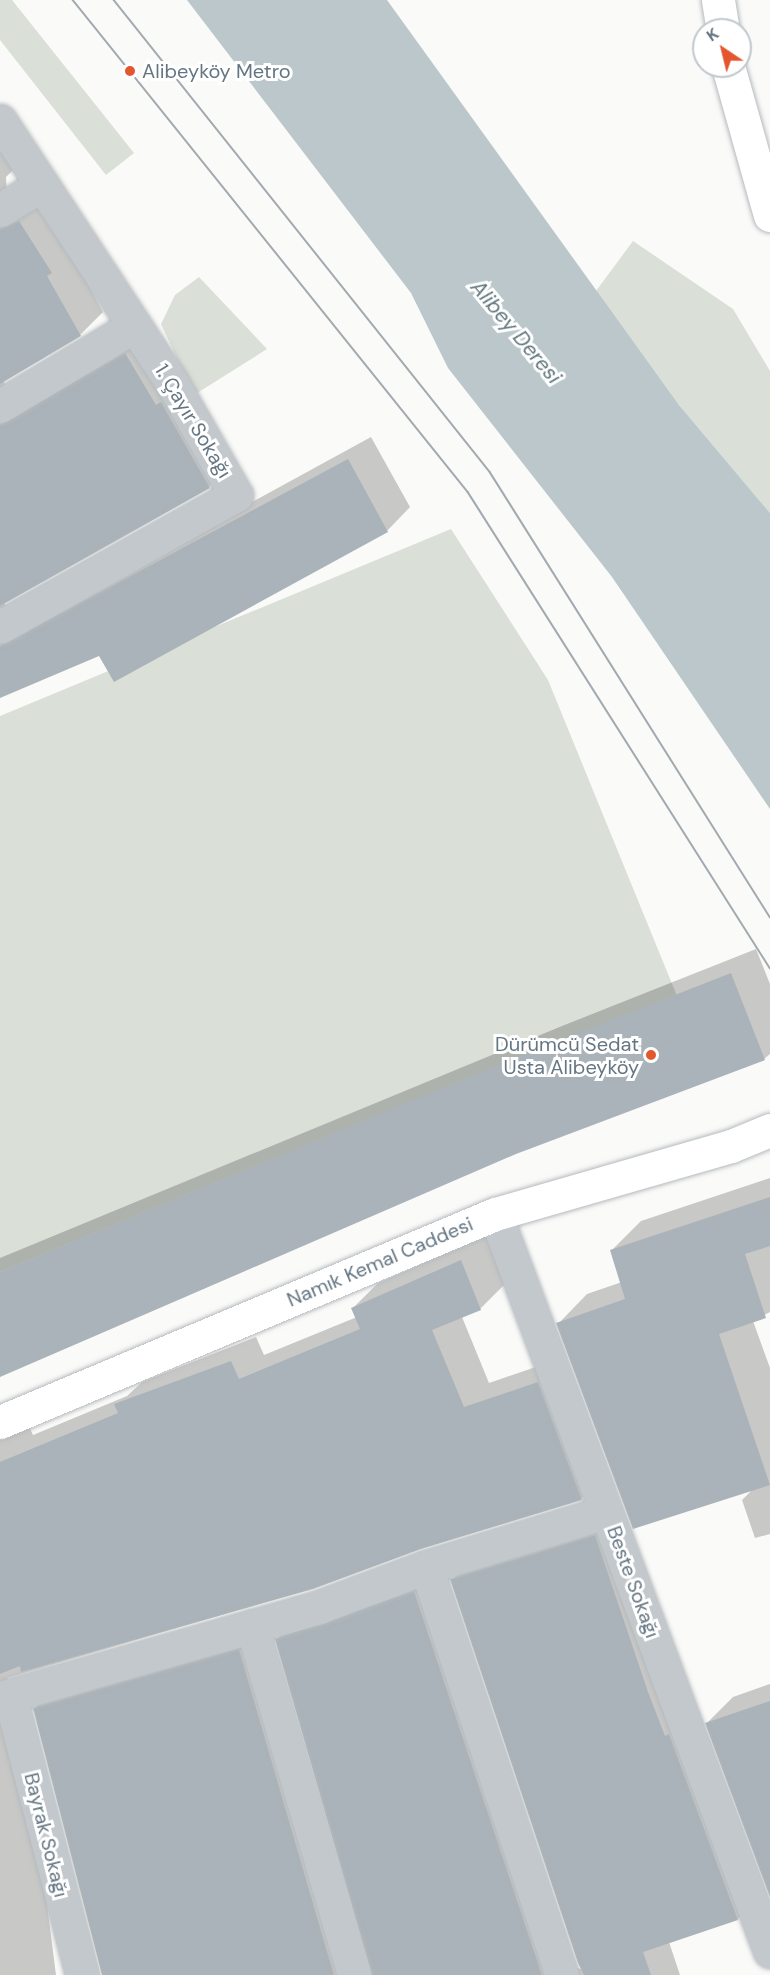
<!DOCTYPE html>
<html>
<head>
<meta charset="utf-8">
<style>
	body { margin:0 }
	#map { position:relative; width:770px; height:1975px; overflow:hidden; background:#fafaf8; font-family:"DM Sans",sans-serif }
	div>[style] { position:absolute }
	.green>* { inset:0; background:#dadfd7 }
	.water>* { inset:0; background:#bbc7cb }
	.shadow>* { inset:0; background:#0003 }
	.building>* { inset:0; background:#aab3b9 }
	.roads { filter:drop-shadow(0 0 2px #b5babe) drop-shadow(0 0 2px #b5babe) }
	.minor>* { height:33px; margin:-16.5px; padding:0 16.5px; transform-origin:16.5px; border-radius:16.5px; background:#c3c8cc }
	.major>* { height:33px; margin:-16.5px; padding:0 16.5px; transform-origin:16.5px; border-radius:16.5px; background:#fff }
	.tram>* { height:1.5px; margin:-0.75px; padding:0 0.75px; transform-origin:0.75px; border-radius:0.75px; background:#a2aab0 }
	.dots>* { width:16px; height:16px; translate:-50% -50%; box-sizing:border-box; border:3px solid #fff; border-radius:50% }
	span { translate:-50% -50%; white-space:nowrap; text-align:center; line-height:1.15; -webkit-text-stroke:6px #fff; paint-order:stroke }
	.poi-label { font-size:20px; color:#657683 }
	.left { translate:0 -50%; text-align:left }
	.right { translate:-100% -50%; text-align:right }
	.street-label { font-size:20px; color:#657683 }
	.water-label { font-size:21px; color:#60757c; font-style:italic }
	.north { position:absolute; left:692px; top:18px; width:60px; height:60px; box-sizing:border-box; background:#fff; border:2px solid #c1c8cd; border-radius:50%; rotate:325deg; font-size:16px; font-weight:700; line-height:24px; text-align:center; color:#657683 }
	.north::after { content:''; display:block; margin:auto; width:21px; height:27px; background:#e4572e; clip-path:polygon(50% 0,100% 100%,50% 72%,0 100%) }
</style>
</head>
<body>
<div id="map">
	<div class="green">
		<i style="clip-path:polygon(0 0,12px 0,134px 153px,106px 175px,0 40px)"></i>
		<i style="clip-path:polygon(633px 241px,733px 309px,770px 371px,770px 513px,679px 405px,596px 291px)"></i>
		<i style="clip-path:polygon(199px 277px,267px 349px,194px 395px,161px 324px,175px 295px)"></i>
		<i style="clip-path:polygon(451px 529px,548px 680px,677px 996px,481px 1073px,0 1272px,0 716px)"></i>
	</div>
	<div class="water">
		<i style="clip-path:polygon(187px 0,387px 0,679px 405px,770px 513px,770px 809px,612px 577px,448px 368px,411px 293px)"></i>
	</div>
	<div class="shadow">
		<i style="clip-path:polygon(0 148px,14px 169px,6px 177px,7px 197px,42px 199px,103px 312px,80px 335px,4px 381px,7px 393px,148px 331px,233px 464px,209px 487px,4px 602px,13px 620px,34px 621px,371px 437px,410px 507px,387px 531px,0 696px)"></i>
		<i style="clip-path:polygon(756px 949px,770px 984px,770px 1054px,764px 1059px,516px 1153px,0 1375px,0 1258px,562px 1026px)"></i>
		<i style="clip-path:polygon(770px 1178px,770px 1312px,753px 1321px,770px 1368px,770px 1534px,755px 1538px,742px 1500px,753px 1489px,558px 1324px,587px 1294px,622px 1282px,611px 1251px,641px 1221px)"></i>
		<i style="clip-path:polygon(486px 1236px,505px 1284px,480px 1309px,462px 1317px,489px 1383px,562px 1358px,606px 1474px,581px 1499px,420px 1548px,313px 1588px,7px 1678px,20px 1691px,56px 1975px,0 1975px,0 1437px,29px 1426px,33px 1435px,127px 1396px,142px 1382px,256px 1337px,264px 1355px,357px 1317px,353px 1308px,378px 1283px)"></i>
		<i style="clip-path:polygon(617px 1514px,760px 1896px,738px 1919px,669px 1942px,680px 1975px,103px 1975px,34px 1709px,57px 1686px,261px 1628px,358px 1958px,375px 1975px,277px 1639px,299px 1617px,437px 1570px,572px 1967px,581px 1969px,452px 1580px,474px 1557px)"></i>
		<i style="clip-path:polygon(770px 1684px,770px 1893px,707px 1723px,733px 1697px)"></i>
	</div>
	<div class="building">
		<i style="clip-path:polygon(19px 221px,52px 273px,47px 276px,81px 336px,0 384px,0 229px)"></i>
		<i style="clip-path:polygon(125px 353px,156px 405px,161px 402px,210px 488px,0 606px,0 425px)"></i>
		<i style="clip-path:polygon(348px 459px,388px 532px,114px 682px,99px 656px,0 698px,0 646px)"></i>
		<i style="clip-path:polygon(731px 973px,765px 1060px,516px 1154px,0 1377px,0 1272px,535px 1050px)"></i>
		<i style="clip-path:polygon(770px 1197px,770px 1246px,745px 1254px,766px 1318px,719px 1334px,770px 1485px,633px 1529px,556px 1323px,625px 1299px,610px 1250px)"></i>
		<i style="clip-path:polygon(461px 1260px,481px 1310px,432px 1330px,464px 1407px,538px 1382px,582px 1500px,421px 1549px,313px 1589px,21px 1672px,20px 1666px,0 1674px,0 1462px,118px 1413px,114px 1404px,231px 1361px,239px 1379px,360px 1329px,351px 1308px)"></i>
		<i style="clip-path:polygon(595px 1535px,648px 1692px,665px 1736px,669px 1734px,738px 1920px,643px 1952px,651px 1975px,584px 1975px,578px 1963px,450px 1579px)"></i>
		<i style="clip-path:polygon(414px 1591px,542px 1975px,372px 1975px,275px 1639px)"></i>
		<i style="clip-path:polygon(239px 1649px,334px 1975px,102px 1975px,33px 1708px)"></i>
		<i style="clip-path:polygon(770px 1701px,770px 1897px,705px 1723px)"></i>
	</div>
	<div class="roads">
		<div class="minor">
			<i style="left:0;top:121px;width:313px;rotate:56.7deg"></i>
			<i style="left:172px;top:383px;width:129px;rotate:60.3deg"></i>
			<i style="left:236px;top:495px;width:270px;rotate:150.8deg"></i>
			<i style="left:0;top:210px;width:49px;rotate:-30.8deg"></i>
			<i style="left:0;top:406px;width:156px;rotate:-30.8deg"></i>
			<i style="left:495px;top:1214px;width:787px;rotate:69.54deg"></i>
			<i style="left:426px;top:1567px;width:430px;rotate:71.6deg"></i>
			<i style="left:252px;top:1626px;width:364px;rotate:73.7deg"></i>
			<i style="left:10px;top:1696px;width:288px;rotate:75.5deg"></i>
			<i style="left:0;top:1698px;width:332px;rotate:-15.9deg"></i>
			<i style="left:319px;top:1607px;width:114px;rotate:-20.5deg"></i>
			<i style="left:426px;top:1567px;width:188px;rotate:-17deg"></i>
		</div>
		<div class="major">
			<i style="left:718px;top:0;width:30px;rotate:81deg"></i>
			<i style="left:728px;top:66px;width:155px;rotate:74.3deg"></i>
			<i style="left:0;top:1422px;width:537px;rotate:-22.79deg"></i>
			<i style="left:495px;top:1214px;width:246px;rotate:-16.1deg"></i>
			<i style="left:731px;top:1146px;width:42px;rotate:-22.3deg"></i>
		</div>
	</div>
	<div class="tram">
		<i style="left:73px;top:0;width:631px;rotate:51.24deg"></i>
		<i style="left:468px;top:492px;width:564px;rotate:57.61deg"></i>
		<i style="left:114px;top:0;width:603px;rotate:51.46deg"></i>
		<i style="left:490px;top:472px;width:526px;rotate:57.82deg"></i>
	</div>
	<div class="dots">
		<i style="left:130px;top:71px;background:#e4572e"></i>
		<i style="left:651px;top:1055px;background:#e4572e"></i>
	</div>
	<div class="poi-label">
		<span class="left" style="left:142px;top:71px">Alibeyköy Metro</span>
		<span class="right" style="left:639px;top:1056px">Dürümcü Sedat<br>Usta Alibeyköy</span>
	</div>
	<div class="street-label">
		<span style="left:193px;top:421px;rotate:59deg">1. Çayır Sokağı</span>
		<span style="left:380px;top:1262px;rotate:-23deg">Namık Kemal Caddesi</span>
		<span style="left:633px;top:1582px;rotate:70deg">Beste Sokağı</span>
		<span style="left:46px;top:1835px;rotate:76deg">Bayrak Sokağı</span>
	</div>
	<div class="water-label">
		<span style="left:516px;top:332px;rotate:50deg">Alibey Deresi</span>
	</div>
	<div class="north">K</div>
</div>
</body>
</html>
